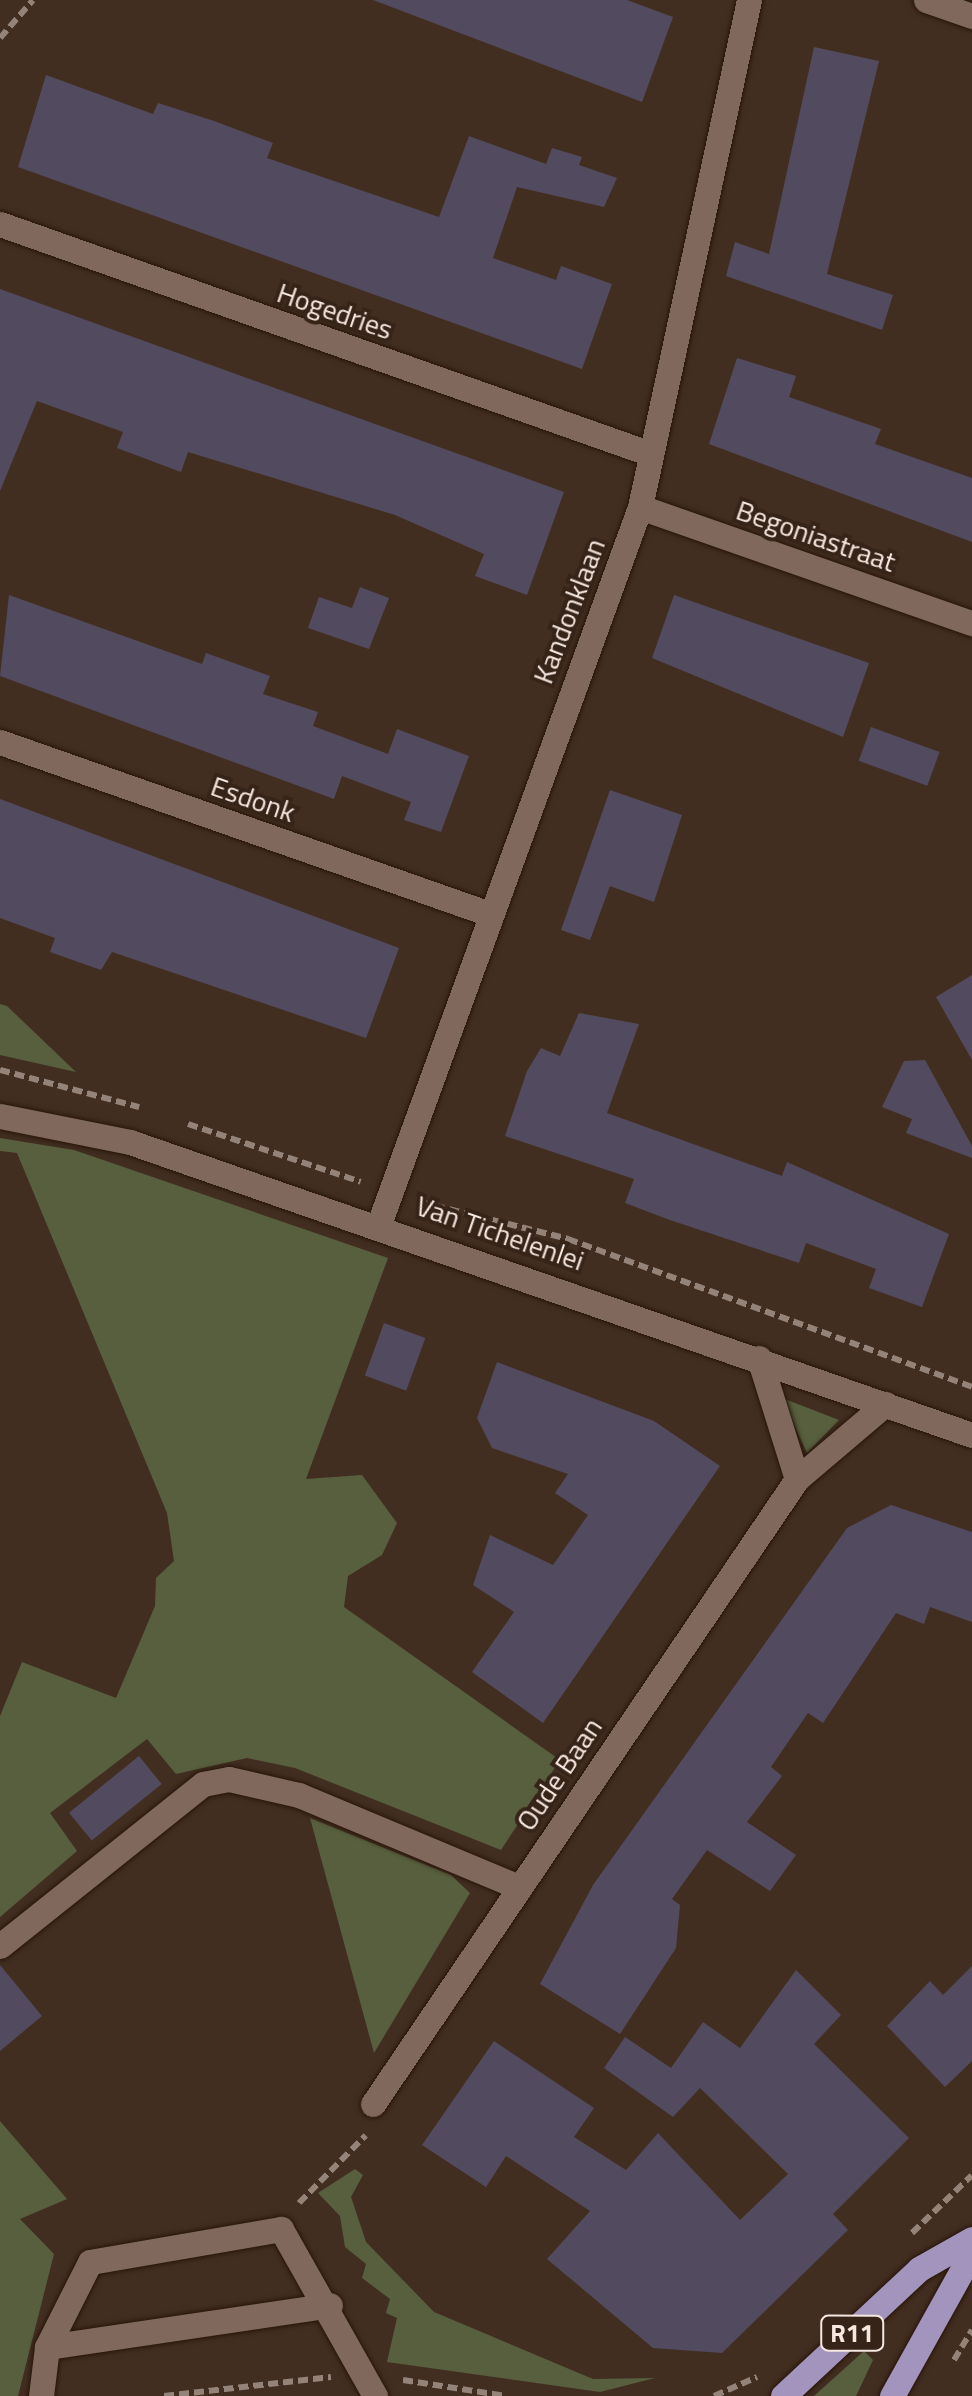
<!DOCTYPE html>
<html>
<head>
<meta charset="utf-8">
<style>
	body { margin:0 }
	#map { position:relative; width:972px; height:2396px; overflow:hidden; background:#422e21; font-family:"Titillium Web",sans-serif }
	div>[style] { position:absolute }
	.green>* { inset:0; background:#575f3e }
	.building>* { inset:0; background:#524a5f; transform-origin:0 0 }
	.path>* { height:6px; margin-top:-3px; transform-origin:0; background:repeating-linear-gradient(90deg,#948379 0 10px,transparent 0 15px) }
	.roads { filter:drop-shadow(0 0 2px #28150a) drop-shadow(0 0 2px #28150a) }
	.minor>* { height:25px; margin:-12.5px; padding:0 12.5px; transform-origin:12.5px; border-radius:12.5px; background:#80695c }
	.major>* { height:25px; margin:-12.5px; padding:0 12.5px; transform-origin:12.5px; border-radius:12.5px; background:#a394be }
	span { translate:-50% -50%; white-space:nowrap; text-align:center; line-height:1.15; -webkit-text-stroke:8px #372418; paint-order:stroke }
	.shield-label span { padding:2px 8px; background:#372418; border:2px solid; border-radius:8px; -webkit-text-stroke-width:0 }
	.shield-label { font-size:25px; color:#f6e8e1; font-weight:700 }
	.street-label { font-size:28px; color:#f6e8e1 }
</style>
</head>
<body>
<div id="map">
	<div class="green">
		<i style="clip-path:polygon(0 1004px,7px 1006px,76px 1072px,0 1055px)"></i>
		<i style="clip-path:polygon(0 1138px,74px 1150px,388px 1258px,306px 1479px,362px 1475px,397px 1523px,382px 1555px,348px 1576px,344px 1607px,560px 1760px,501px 1850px,295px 1768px,247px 1758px,176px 1774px,147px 1739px,50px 1813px,77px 1851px,0 1917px,0 1716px,22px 1662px,116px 1698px,155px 1606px,156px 1578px,174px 1561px,167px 1513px,17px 1153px,0 1151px)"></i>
		<i style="clip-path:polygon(782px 1398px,839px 1420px,807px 1453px)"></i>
		<i style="clip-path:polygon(310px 1818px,451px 1875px,470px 1893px,374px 2053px)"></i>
		<i style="clip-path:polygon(0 2121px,67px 2199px,20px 2219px,54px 2254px,18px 2396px,0 2396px)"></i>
		<i style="clip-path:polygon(355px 2169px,363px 2175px,351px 2197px,366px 2242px,434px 2312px,593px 2379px,655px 2378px,600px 2392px,387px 2362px,397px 2318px,386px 2313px,390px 2299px,362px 2278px,366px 2264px,345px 2247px,340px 2216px,318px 2193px)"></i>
		<i style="clip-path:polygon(864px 2351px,873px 2360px,856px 2396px,814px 2396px)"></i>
	</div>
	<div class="building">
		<i style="clip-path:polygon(373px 0,627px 0,673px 17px,642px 102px)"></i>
		<i style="clip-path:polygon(814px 47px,879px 61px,827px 274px,893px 295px,882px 330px,726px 276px,735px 242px,769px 254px)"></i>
		<i style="clip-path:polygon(46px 75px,153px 114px,158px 103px,214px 121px,273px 143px,267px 158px,439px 217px,469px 136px,546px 164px,552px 148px,582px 157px,579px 165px,617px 178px,604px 207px,517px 187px,493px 258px,556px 280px,561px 266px,612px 284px,582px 369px,18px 167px)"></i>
		<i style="clip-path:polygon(0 289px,564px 492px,527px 595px,475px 576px,484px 554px,395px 515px,188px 452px,181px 472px,117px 448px,123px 432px,37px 401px,0 491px)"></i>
		<i style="clip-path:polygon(737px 358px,796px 376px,789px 397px,881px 429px,875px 444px,972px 478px,972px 542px,709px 444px)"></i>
		<i style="clip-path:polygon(360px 587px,389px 598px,369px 649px,308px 628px,319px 597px,352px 608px)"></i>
		<i style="clip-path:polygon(9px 595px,202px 664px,206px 653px,270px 676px,263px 694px,318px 712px,313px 726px,388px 754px,397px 729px,469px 756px,441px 832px,404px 820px,411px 802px,342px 776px,334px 799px,0 676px)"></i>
		<i style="clip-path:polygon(674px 595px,869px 663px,843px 737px,652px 658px)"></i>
		<i style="left:871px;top:727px;width:73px;height:36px;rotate:20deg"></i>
		<i style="clip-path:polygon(610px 790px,682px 815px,654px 902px,610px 886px,590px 940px,561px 930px)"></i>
		<i style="clip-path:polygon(0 799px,399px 948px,366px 1038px,112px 952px,101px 970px,50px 952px,55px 938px,0 918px)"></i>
		<i style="clip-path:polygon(972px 975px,972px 1060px,936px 997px)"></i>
		<i style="clip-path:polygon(579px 1013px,639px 1024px,607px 1113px,782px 1176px,787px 1162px,949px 1234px,922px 1307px,869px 1288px,876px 1269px,806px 1243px,799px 1263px,667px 1219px,625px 1203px,634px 1179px,505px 1136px,527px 1071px,541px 1048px,560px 1056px)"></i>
		<i style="clip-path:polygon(925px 1060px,972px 1146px,972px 1158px,906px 1133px,912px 1119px,882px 1107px,904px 1061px)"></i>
		<i style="left:384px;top:1323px;width:44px;height:56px;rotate:20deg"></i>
		<i style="clip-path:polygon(497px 1362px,654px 1421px,720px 1466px,543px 1723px,472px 1672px,514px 1612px,473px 1585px,490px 1535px,553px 1565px,588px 1515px,555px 1493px,568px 1474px,492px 1448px,477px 1418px)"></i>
		<i style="clip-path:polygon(891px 1505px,972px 1532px,972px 1622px,930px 1607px,924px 1624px,896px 1613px,823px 1723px,808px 1713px,771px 1767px,782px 1776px,747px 1822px,796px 1855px,770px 1891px,707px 1850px,672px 1899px,680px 1905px,676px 1948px,620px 2034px,540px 1984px,593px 1885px,847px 1528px)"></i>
		<i style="left:139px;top:1756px;width:36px;height:90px;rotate:51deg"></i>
		<i style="clip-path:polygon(0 1965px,42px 2016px,0 2051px)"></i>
		<i style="clip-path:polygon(972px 1966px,972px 2061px,945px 2087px,887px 2026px,930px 1981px,943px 1995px)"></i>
		<i style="clip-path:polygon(796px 1970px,841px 2015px,814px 2044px,909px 2138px,833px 2214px,848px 2230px,722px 2353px,653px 2348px,547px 2259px,590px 2211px,506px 2156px,486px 2187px,422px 2145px,494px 2041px,594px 2108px,574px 2137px,626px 2170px,658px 2133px,740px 2220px,788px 2174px,700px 2088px,673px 2117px,604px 2068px,625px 2037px,671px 2068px,703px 2022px,740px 2048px)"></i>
	</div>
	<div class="path">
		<i style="left:0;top:38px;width:50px;rotate:-49deg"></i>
		<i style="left:0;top:1070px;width:144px;rotate:14.9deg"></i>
		<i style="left:188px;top:1124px;width:182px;rotate:18.5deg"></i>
		<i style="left:420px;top:1202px;width:153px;rotate:14deg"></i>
		<i style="left:568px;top:1239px;width:430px;rotate:20.1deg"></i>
		<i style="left:299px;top:2203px;width:95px;rotate:-45.4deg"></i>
		<i style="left:912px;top:2233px;width:83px;rotate:-44deg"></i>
		<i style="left:954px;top:2360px;width:35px;rotate:-59deg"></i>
		<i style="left:403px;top:2380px;width:104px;rotate:8.8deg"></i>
		<i style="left:164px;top:2396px;width:168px;rotate:-6.5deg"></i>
		<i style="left:714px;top:2396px;width:47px;rotate:-23.8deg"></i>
	</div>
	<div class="roads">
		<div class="minor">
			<i style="left:926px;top:0;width:49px;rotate:19.2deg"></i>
			<i style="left:0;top:224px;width:690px;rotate:19.46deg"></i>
			<i style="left:640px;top:507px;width:352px;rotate:19.3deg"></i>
			<i style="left:0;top:742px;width:516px;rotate:19.35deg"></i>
			<i style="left:0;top:1116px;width:133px;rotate:11.3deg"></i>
			<i style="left:130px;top:1142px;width:892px;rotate:19.19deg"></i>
			<i style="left:379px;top:1224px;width:763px;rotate:-70deg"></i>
			<i style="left:640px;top:507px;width:519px;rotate:-77.87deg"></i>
			<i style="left:759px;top:1358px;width:127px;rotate:72.6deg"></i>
			<i style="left:0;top:1946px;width:260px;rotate:-38.6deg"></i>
			<i style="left:203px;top:1784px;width:26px;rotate:-11deg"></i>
			<i style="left:229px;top:1779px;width:72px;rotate:12.9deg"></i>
			<i style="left:299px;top:1795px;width:238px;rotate:22.7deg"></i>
			<i style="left:373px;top:2104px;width:755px;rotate:-55.85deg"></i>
			<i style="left:797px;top:1479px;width:116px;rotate:-40.4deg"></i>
			<i style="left:47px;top:2347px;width:286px;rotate:-8.4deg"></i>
			<i style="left:41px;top:2396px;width:49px;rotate:-83deg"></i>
			<i style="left:47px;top:2347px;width:95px;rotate:-63.2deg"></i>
			<i style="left:90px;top:2262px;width:194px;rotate:-9.8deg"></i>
			<i style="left:281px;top:2229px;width:192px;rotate:60.6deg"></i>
		</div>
		<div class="major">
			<i style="left:783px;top:2396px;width:186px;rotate:-43deg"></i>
			<i style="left:919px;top:2269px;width:61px;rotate:-29.5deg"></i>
			<i style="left:892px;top:2396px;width:165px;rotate:-60.9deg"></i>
		</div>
	</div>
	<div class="shield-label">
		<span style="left:852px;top:2333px">R11</span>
	</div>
	<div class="street-label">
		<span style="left:335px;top:311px;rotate:19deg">Hogedries</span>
		<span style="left:816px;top:536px;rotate:19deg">Begoniastraat</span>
		<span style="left:569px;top:611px;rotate:-69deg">Kandonklaan</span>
		<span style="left:253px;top:799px;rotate:19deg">Esdonk</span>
		<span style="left:500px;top:1233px;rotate:19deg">Van Tichelenlei</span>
		<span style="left:559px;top:1774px;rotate:-56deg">Oude Baan</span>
	</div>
</div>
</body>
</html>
